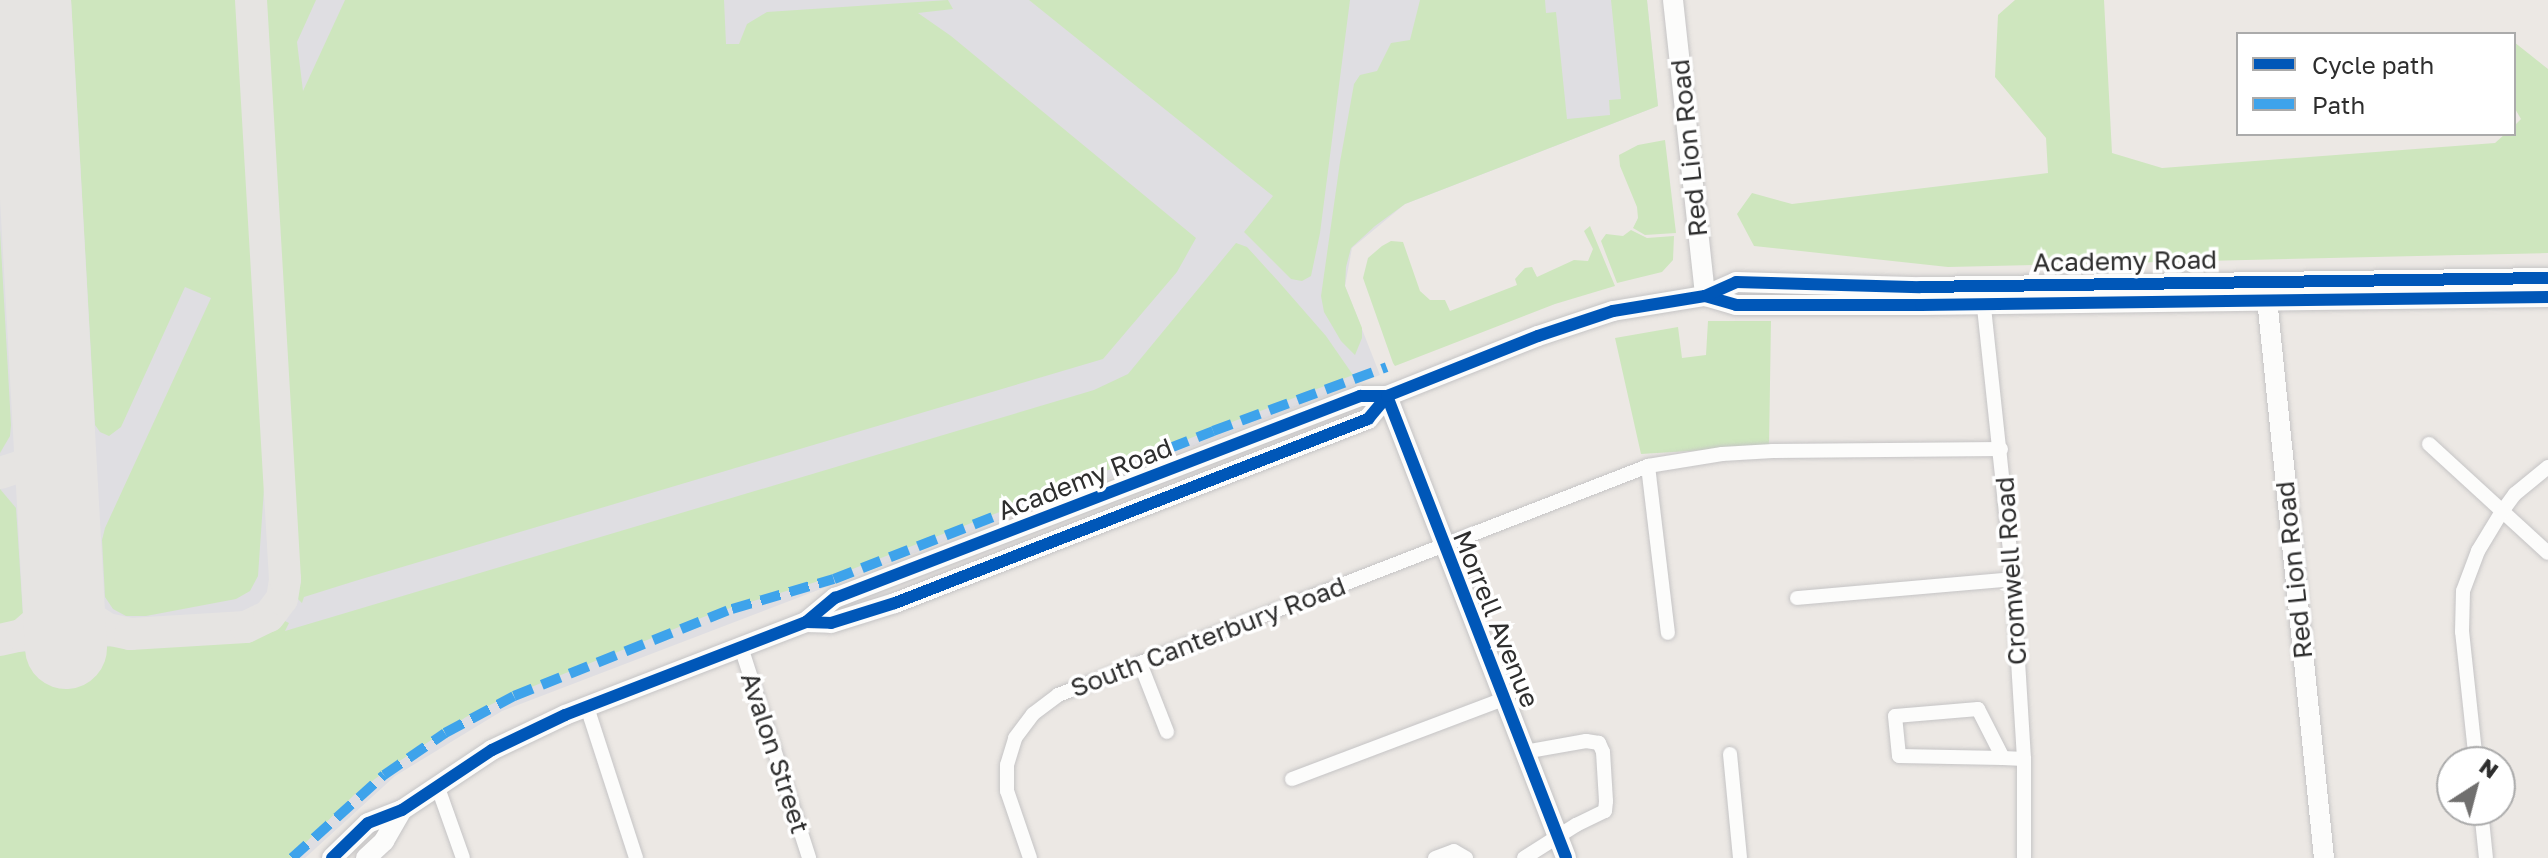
<!DOCTYPE html>
<html>
<head>
<meta charset="utf-8">
<style>
	body { margin:0 }
	#map { position:relative; width:2548px; height:858px; overflow:hidden; background:#ece8e4; font-family:"Golos Text",sans-serif }
	div>[style] { position:absolute }
	.airport>* { inset:0; background:#dfdee2 }
	.green>* { inset:0; background:#cee6be }
	.taxiway>* { height:32px; margin:-16px; padding:0 16px; transform-origin:16px; border-radius:16px; background:#e6e4e2 }
	.runway>* { height:82px; margin:-41px; padding:0 41px; transform-origin:41px; border-radius:41px; background:#e6e4e2 }
	.roads { filter:drop-shadow(0 0 2px #c5c4c5) drop-shadow(0 0 2px #c5c4c5) }
	.street>* { height:14px; margin:-7px; padding:0 7px; transform-origin:7px; border-radius:7px; background:#fcfcfb }
	.secondary>* { height:20px; margin:-10px; padding:0 10px; transform-origin:10px; border-radius:10px; background:#fcfcfb }
	.quiet>* { height:10px; margin-top:-5px; transform-origin:0; background:repeating-linear-gradient(90deg,#3ea3eb 0 20px,transparent 0 30px) }
	.cycleway>* { height:12px; margin:-6px; padding:0 6px; transform-origin:6px; border-radius:6px; background:#0057b8 }
	span { translate:-50% -50%; white-space:nowrap; text-align:center; line-height:1.15; -webkit-text-stroke:7px #fff; paint-order:stroke }
	.street-label { font-size:26px; color:#2e2e2e }
	.legend { position:absolute; left:2236px; top:32px; width:280px; height:104px; box-sizing:border-box; background:#fff; border:2px solid #ababab; margin:0; padding:10px 14px; list-style:none; font-size:24px; color:#2e2e2e }
	.legend li { display:flex; align-items:center; gap:16px; height:40px }
	.legend b { width:40px; border:2px solid #ababab }
	.north { position:absolute; left:2436px; top:746px; width:80px; height:80px; box-sizing:border-box; background:#fff; border:2px solid #ababab; border-radius:50%; rotate:36deg; font-size:22px; font-weight:700; line-height:32px; text-align:center; color:#2e2e2e }
	.north::after { content:''; display:block; margin:auto; width:28px; height:36px; background:#706f6e; clip-path:polygon(50% 0,100% 100%,50% 72%,0 100%) }
</style>
</head>
<body>
<div id="map">
	<div class="airport">
		<i style="clip-path:polygon(0 0,1647px 0,1658px 106px,1405px 204px,1352px 248px,1345px 286px,1380px 375px,502px 711px,395px 776px,305px 858px,0 858px)"></i>
	</div>
	<div class="green">
		<i style="clip-path:polygon(71px 0,238px 0,265px 474px,258px 576px,250px 591px,236px 599px,146px 616px,126px 616px,113px 609px,105px 597px,102px 540px,105px 528px,211px 298px,185px 287px,121px 427px,109px 436px,100px 432px,95px 425px)"></i>
		<i style="clip-path:polygon(266px 0,316px 0,297px 42px,303px 91px,345px 0,724px 0,726px 44px,739px 44px,747px 24px,767px 12px,948px 0,953px 9px,918px 13px,951px 36px,1196px 238px,1177px 272px,1103px 359px,355px 581px,304px 597px,302px 603px,297px 598px,299px 577px)"></i>
		<i style="clip-path:polygon(1029px 0,1350px 0,1320px 233px,1311px 276px,1302px 281px,1291px 279px,1244px 232px,1273px 196px)"></i>
		<i style="clip-path:polygon(1420px 0,1545px 0,1546px 13px,1556px 12px,1567px 119px,1610px 115px,1609px 100px,1621px 99px,1611px 0,1647px 0,1658px 106px,1405px 204px,1375px 226px,1351px 248px,1346px 267px,1345px 286px,1362px 328px,1362px 338px,1355px 355px,1341px 341px,1324px 312px,1321px 296px,1340px 162px,1354px 84px,1360px 75px,1377px 71px,1391px 43px,1410px 40px)"></i>
		<i style="clip-path:polygon(2015px 0,2104px 0,2112px 153px,2162px 168px,2495px 143px,2505px 134px,2514px 134px,2514px 126px,2521px 119px,2514px 107px,2514px 42px,2548px 69px,2548px 253px,1948px 267px,1754px 246px,1737px 214px,1752px 193px,1792px 204px,2048px 173px,2046px 138px,1995px 77px,1998px 15px)"></i>
		<i style="clip-path:polygon(1665px 140px,1676px 233px,1645px 235px,1633px 228px,1638px 218px,1637px 207px,1620px 166px,1619px 155px,1638px 145px)"></i>
		<i style="clip-path:polygon(1590px 226px,1615px 286px,1555px 304px,1395px 366px,1393px 363px,1363px 278px,1368px 258px,1382px 246px,1391px 241px,1403px 242px,1420px 291px,1430px 300px,1445px 300px,1450px 311px,1517px 285px,1515px 279px,1525px 268px,1532px 267px,1537px 277px,1574px 260px,1588px 261px,1593px 249px,1584px 231px)"></i>
		<i style="clip-path:polygon(0 230px,11px 425px,10px 436px,0 453px)"></i>
		<i style="clip-path:polygon(1631px 230px,1647px 238px,1674px 236px,1673px 260px,1662px 272px,1617px 283px,1601px 241px,1606px 234px,1623px 236px)"></i>
		<i style="clip-path:polygon(1236px 243px,1247px 247px,1278px 281px,1326px 336px,1353px 375px,832px 577px,711px 614px,504px 698px,466px 717px,392px 766px,354px 795px,290px 858px,0 858px,0 653px,249px 638px,262px 635px,283px 620px,289px 623px,285px 631px,1094px 390px,1128px 374px)"></i>
		<i style="clip-path:polygon(1708px 321px,1771px 321px,1769px 446px,1641px 454px,1615px 338px,1678px 327px,1682px 358px,1706px 355px)"></i>
		<i style="clip-path:polygon(0 489px,16px 508px,23px 616px,17px 624px,0 625px)"></i>
	</div>
	<div class="taxiway">
		<i style="left:0;top:473px;width:23px;rotate:-18deg"></i>
		<i style="left:22px;top:466px;width:28px;rotate:-45deg"></i>
		<i style="left:42px;top:446px;width:25px;rotate:-72deg"></i>
		<i style="left:50px;top:422px;width:57px;rotate:-90deg"></i>
		<i style="left:0;top:640px;width:23px;rotate:-13deg"></i>
		<i style="left:22px;top:635px;width:55px;rotate:-41.3deg"></i>
		<i style="left:63px;top:599px;width:53px;rotate:34.3deg"></i>
		<i style="left:107px;top:629px;width:24px;rotate:12deg"></i>
		<i style="left:130px;top:634px;width:116px;rotate:-3.5deg"></i>
		<i style="left:246px;top:627px;width:25px;rotate:-26deg"></i>
		<i style="left:269px;top:616px;width:21px;rotate:-53deg"></i>
		<i style="left:282px;top:599px;width:20px;rotate:-81deg"></i>
		<i style="left:285px;top:579px;width:580px;rotate:-93.36deg"></i>
	</div>
	<div class="runway">
		<i style="left:30px;top:0;width:649px;rotate:86.82deg"></i>
	</div>
	<div class="roads">
		<div class="street">
			<i style="left:1983px;top:298px;width:283px;rotate:83.9deg"></i>
			<i style="left:2013px;top:579px;width:180px;rotate:86.5deg"></i>
			<i style="left:2024px;top:759px;width:99px;rotate:90deg"></i>
			<i style="left:2429px;top:444px;width:161px;rotate:42.5deg"></i>
			<i style="left:1648px;top:466px;width:168px;rotate:83.2deg"></i>
			<i style="left:1797px;top:598px;width:217px;rotate:-5deg"></i>
			<i style="left:741px;top:647px;width:222px;rotate:72.1deg"></i>
			<i style="left:1140px;top:663px;width:74px;rotate:68.6deg"></i>
			<i style="left:587px;top:707px;width:159px;rotate:72deg"></i>
			<i style="left:1730px;top:754px;width:104px;rotate:84.5deg"></i>
			<i style="left:2003px;top:758px;width:55px;rotate:-117deg"></i>
			<i style="left:1978px;top:709px;width:83px;rotate:175.2deg"></i>
			<i style="left:1895px;top:716px;width:40px;rotate:84.3deg"></i>
			<i style="left:1899px;top:756px;width:104px;rotate:1.1deg"></i>
			<i style="left:2003px;top:758px;width:21px;rotate:3deg"></i>
			<i style="left:2476px;top:762px;width:131px;rotate:-96.1deg"></i>
			<i style="left:2462px;top:632px;width:41px;rotate:-88.6deg"></i>
			<i style="left:2463px;top:591px;width:43px;rotate:-69.4deg"></i>
			<i style="left:2478px;top:551px;width:44px;rotate:-58.8deg"></i>
			<i style="left:2501px;top:513px;width:24px;rotate:-54deg"></i>
			<i style="left:2515px;top:494px;width:43px;rotate:-39.3deg"></i>
			<i style="left:1292px;top:779px;width:227px;rotate:-20.7deg"></i>
			<i style="left:437px;top:785px;width:77px;rotate:70.4deg"></i>
			<i style="left:2481px;top:810px;width:48px;rotate:84.1deg"></i>
			<i style="left:1030px;top:858px;width:71px;rotate:-108.9deg"></i>
			<i style="left:1007px;top:791px;width:26px;rotate:-90deg"></i>
			<i style="left:1007px;top:765px;width:28px;rotate:-73deg"></i>
			<i style="left:1015px;top:738px;width:30px;rotate:-53deg"></i>
			<i style="left:1033px;top:714px;width:31px;rotate:-37deg"></i>
			<i style="left:1058px;top:695px;width:633px;rotate:-21.21deg"></i>
			<i style="left:1648px;top:466px;width:75px;rotate:-9.2deg"></i>
			<i style="left:1722px;top:454px;width:51px;rotate:-3.4deg"></i>
			<i style="left:1773px;top:451px;width:228px;rotate:-0.5deg"></i>
			<i style="left:1435px;top:858px;width:20px;rotate:-20deg"></i>
			<i style="left:1454px;top:851px;width:14px;rotate:30deg"></i>
			<i style="left:1524px;top:858px;width:62px;rotate:-32.4deg"></i>
			<i style="left:1576px;top:825px;width:32px;rotate:-26deg"></i>
			<i style="left:1605px;top:811px;width:10px;rotate:-84deg"></i>
			<i style="left:1606px;top:801px;width:49px;rotate:-93.5deg"></i>
			<i style="left:1603px;top:752px;width:10px;rotate:-114deg"></i>
			<i style="left:1599px;top:743px;width:13px;rotate:-171deg"></i>
			<i style="left:1586px;top:741px;width:62px;rotate:169.8deg"></i>
		</div>
		<div class="secondary">
			<i style="left:1673px;top:0;width:298px;rotate:83.8deg"></i>
			<i style="left:2266px;top:289px;width:572px;rotate:84.18deg"></i>
			<i style="left:1705px;top:296px;width:32px;rotate:16deg"></i>
			<i style="left:1736px;top:305px;width:185px"></i>
			<i style="left:1921px;top:305px;width:627px;rotate:-0.73deg"></i>
			<i style="left:1387px;top:396px;width:495px;rotate:68.8deg"></i>
			<i style="left:806px;top:622px;width:25px;rotate:2deg"></i>
			<i style="left:831px;top:623px;width:67px;rotate:-17.4deg"></i>
			<i style="left:895px;top:603px;width:508px;rotate:-21.26deg"></i>
			<i style="left:1368px;top:419px;width:30px;rotate:-50deg"></i>
			<i style="left:332px;top:858px;width:50px;rotate:-44.2deg"></i>
			<i style="left:368px;top:823px;width:36px;rotate:-21deg"></i>
			<i style="left:402px;top:810px;width:108px;rotate:-33.7deg"></i>
			<i style="left:492px;top:750px;width:81px;rotate:-25.6deg"></i>
			<i style="left:565px;top:715px;width:258px;rotate:-21.1deg"></i>
			<i style="left:806px;top:622px;width:38px;rotate:-40deg"></i>
			<i style="left:835px;top:598px;width:563px;rotate:-21.04deg"></i>
			<i style="left:1360px;top:396px;width:27px"></i>
			<i style="left:1387px;top:396px;width:162px;rotate:-21.7deg"></i>
			<i style="left:1538px;top:336px;width:79px;rotate:-18.4deg"></i>
			<i style="left:1613px;top:311px;width:93px;rotate:-9.3deg"></i>
			<i style="left:1705px;top:296px;width:34px;rotate:-24deg"></i>
			<i style="left:1736px;top:282px;width:184px;rotate:1.6deg"></i>
			<i style="left:1920px;top:287px;width:628px;rotate:-0.82deg"></i>
			<i style="left:366px;top:858px;width:25px;rotate:-43deg"></i>
			<i style="left:384px;top:841px;width:36px;rotate:-60deg"></i>
		</div>
	</div>
	<div class="quiet">
		<i style="left:292px;top:858px;width:124px;rotate:-42.1deg"></i>
		<i style="left:384px;top:775px;width:74px;rotate:-34.5deg"></i>
		<i style="left:445px;top:733px;width:78px;rotate:-28.2deg"></i>
		<i style="left:514px;top:696px;width:235px;rotate:-21.8deg"></i>
		<i style="left:732px;top:609px;width:106px;rotate:-16.4deg"></i>
		<i style="left:834px;top:579px;width:407px;rotate:-21.3deg"></i>
		<i style="left:1213px;top:431px;width:185px;rotate:-20.2deg"></i>
	</div>
	<div class="cycleway">
		<i style="left:1705px;top:296px;width:32px;rotate:16deg"></i>
		<i style="left:1736px;top:305px;width:185px"></i>
		<i style="left:1921px;top:305px;width:627px;rotate:-0.73deg"></i>
		<i style="left:1387px;top:396px;width:495px;rotate:68.8deg"></i>
		<i style="left:806px;top:622px;width:25px;rotate:2deg"></i>
		<i style="left:831px;top:623px;width:67px;rotate:-17.4deg"></i>
		<i style="left:895px;top:603px;width:508px;rotate:-21.26deg"></i>
		<i style="left:1368px;top:419px;width:30px;rotate:-50deg"></i>
		<i style="left:332px;top:858px;width:50px;rotate:-44.2deg"></i>
		<i style="left:368px;top:823px;width:36px;rotate:-21deg"></i>
		<i style="left:402px;top:810px;width:108px;rotate:-33.7deg"></i>
		<i style="left:492px;top:750px;width:81px;rotate:-25.6deg"></i>
		<i style="left:565px;top:715px;width:258px;rotate:-21.1deg"></i>
		<i style="left:806px;top:622px;width:38px;rotate:-40deg"></i>
		<i style="left:835px;top:598px;width:563px;rotate:-21.04deg"></i>
		<i style="left:1360px;top:396px;width:27px"></i>
		<i style="left:1387px;top:396px;width:162px;rotate:-21.7deg"></i>
		<i style="left:1538px;top:336px;width:79px;rotate:-18.4deg"></i>
		<i style="left:1613px;top:311px;width:93px;rotate:-9.3deg"></i>
		<i style="left:1705px;top:296px;width:34px;rotate:-24deg"></i>
		<i style="left:1736px;top:282px;width:184px;rotate:1.6deg"></i>
		<i style="left:1920px;top:287px;width:628px;rotate:-0.82deg"></i>
	</div>
	<div class="street-label">
		<span style="left:1689px;top:148px;rotate:-96deg">Red Lion Road</span>
		<span style="left:2125px;top:261px;rotate:-1deg">Academy Road</span>
		<span style="left:1085px;top:479px;rotate:-21deg">Academy Road</span>
		<span style="left:2294px;top:570px;rotate:-96deg">Red Lion Road</span>
		<span style="left:2011px;top:571px;rotate:-94deg">Cromwell Road</span>
		<span style="left:1496px;top:619px;rotate:68deg">Morrell Avenue</span>
		<span style="left:1208px;top:637px;rotate:-21deg">South Canterbury Road</span>
		<span style="left:775px;top:753px;rotate:72deg">Avalon Street</span>
	</div>
	<ul class="legend">
	<li><b style="height:10px;background:#0057b8"></b>Cycle path</li>
	<li><b style="height:10px;background:#3ea3eb"></b>Path</li>
	</ul>
	<div class="north">N</div>
</div>
</body>
</html>
